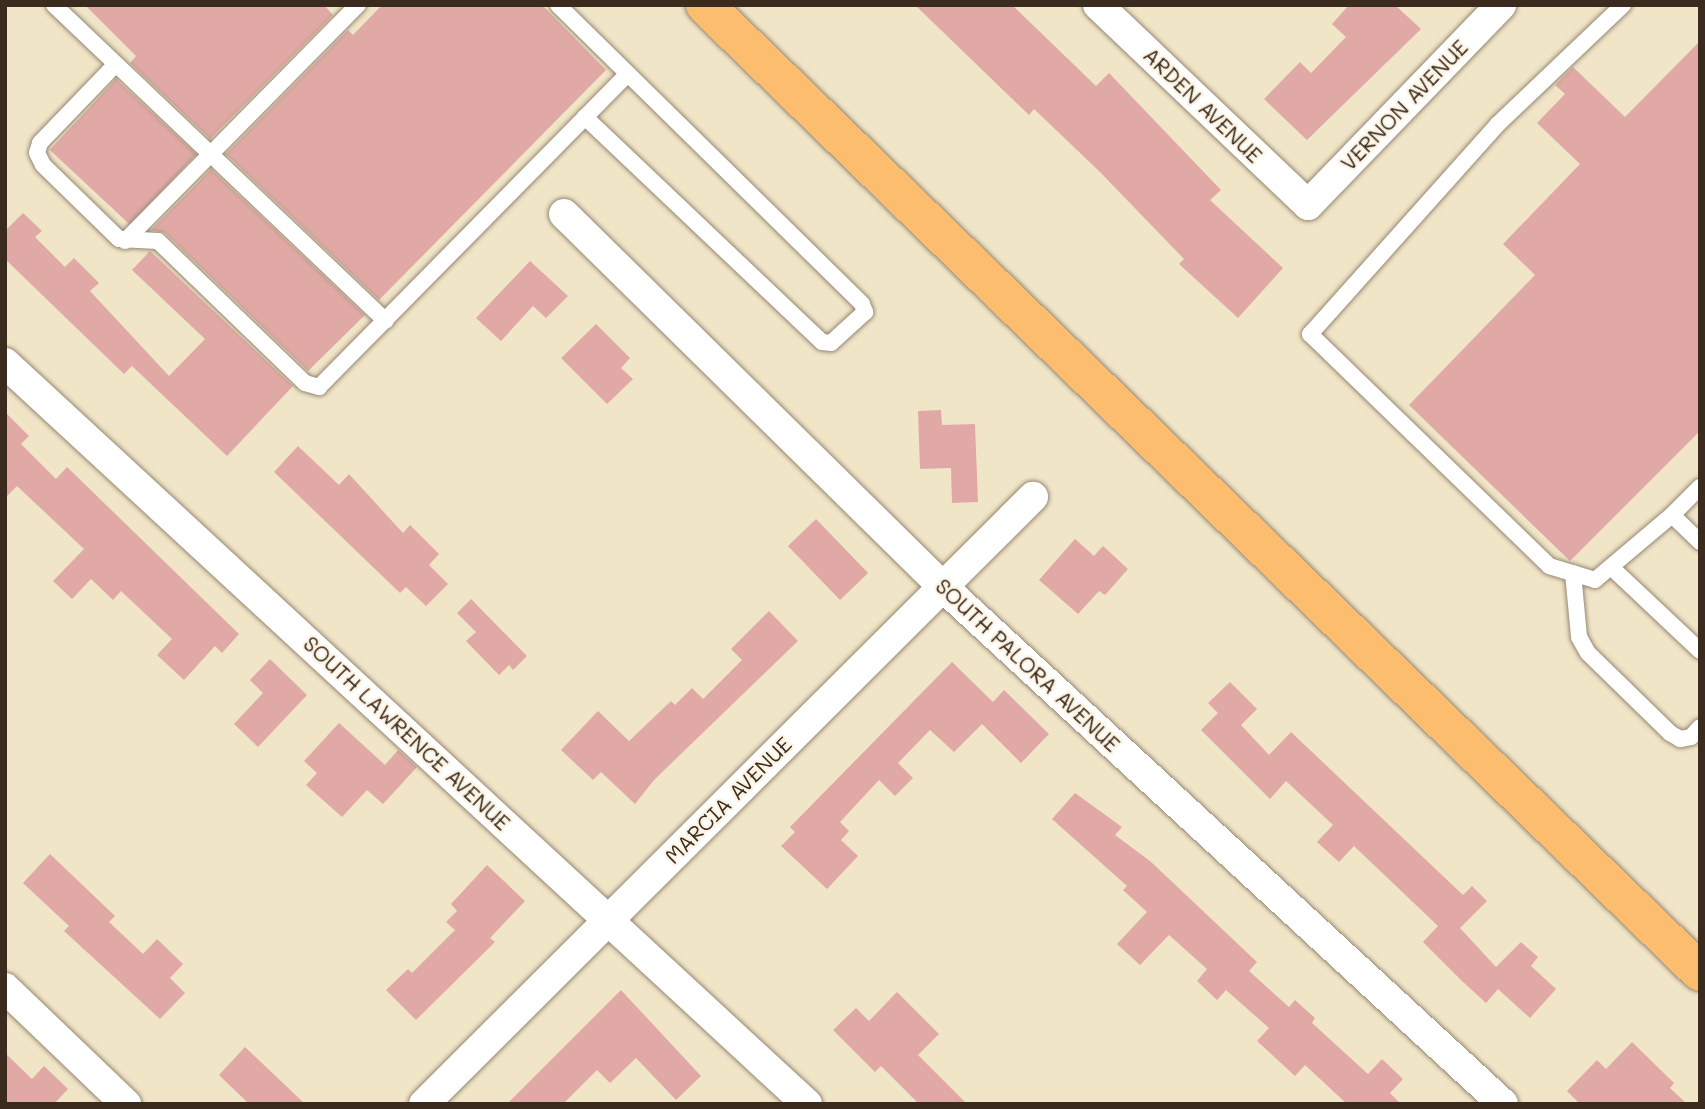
<!DOCTYPE html>
<html>
<head>
<meta charset="utf-8">
<style>
	body { margin:0 }
	#map { position:relative; width:1705px; height:1109px; overflow:hidden; background:#f1e5c8; font-family:Mali,sans-serif }
	div>[style] { position:absolute }
	.building>* { inset:0; background:#e0a9a5; transform-origin:0 0 }
	.roads { filter:drop-shadow(0 0 2px #968873) drop-shadow(0 0 2px #968873) }
	.lane>* { height:16px; margin:-8px; padding:0 8px; transform-origin:8px; border-radius:8px; background:#fff }
	.street>* { height:30px; margin:-15px; padding:0 15px; transform-origin:15px; border-radius:15px; background:#fff }
	.highway>* { height:38px; margin:-19px; padding:0 19px; transform-origin:19px; border-radius:19px; background:#fcbd6f }
	span { translate:-50% -50%; white-space:nowrap; text-align:center; line-height:1.15; -webkit-text-stroke:5px #fcf5e5; paint-order:stroke }
	.street-label { font-size:21px; color:#3b2a1e }
	.frame { position:absolute; inset:0; border:7px solid #3b2a1e; pointer-events:none }
</style>
</head>
<body>
<div id="map">
	<div class="building">
		<i style="clip-path:polygon(85px 5px,324px 5px,333px 15px,210px 139px,130px 63px,136px 56px)"></i>
		<i style="clip-path:polygon(382px 5px,542px 5px,606px 70px,379px 300px,226px 154px,348px 30px,353px 35px)"></i>
		<i style="clip-path:polygon(915px 5px,1012px 5px,1096px 86px,1109px 73px,1221px 190px,1210px 200px,1283px 268px,1238px 318px,1179px 264px,1184px 259px,1100px 172px,1034px 109px,1029px 115px)"></i>
		<i style="clip-path:polygon(1349px 5px,1395px 5px,1421px 29px,1307px 140px,1264px 99px,1300px 62px,1311px 73px,1346px 37px,1332px 24px)"></i>
		<i style="clip-path:polygon(1700px 41px,1700px 431px,1570px 561px,1409px 405px,1535px 275px,1503px 244px,1580px 164px,1537px 123px,1565px 94px,1555px 85px,1573px 67px,1625px 117px)"></i>
		<i style="left:116px;top:79px;width:110px;height:97px;rotate:43deg"></i>
		<i style="clip-path:polygon(211px 169px,365px 315px,308px 371px,165px 233px,151px 230px)"></i>
		<i style="clip-path:polygon(23px 213px,42px 231px,35px 237px,65px 267px,74px 258px,99px 283px,90px 291px,169px 376px,205px 339px,132px 270px,150px 251px,293px 386px,227px 456px,132px 366px,124px 374px,5px 259px,5px 231px)"></i>
		<i style="clip-path:polygon(530px 261px,568px 296px,546px 318px,533px 306px,501px 341px,476px 318px)"></i>
		<i style="clip-path:polygon(596px 324px,630px 358px,621px 368px,633px 379px,607px 404px,561px 358px)"></i>
		<i style="clip-path:polygon(941px 410px,942px 425px,975px 424px,978px 502px,952px 503px,951px 468px,920px 469px,918px 411px)"></i>
		<i style="clip-path:polygon(5px 412px,29px 436px,21px 444px,56px 479px,67px 467px,239px 634px,222px 653px,215px 646px,184px 680px,157px 655px,172px 639px,121px 591px,113px 600px,91px 579px,72px 599px,53px 581px,84px 549px,17px 486px,5px 498px)"></i>
		<i style="clip-path:polygon(298px 446px,339px 485px,349px 474px,403px 533px,410px 525px,439px 554px,429px 565px,448px 584px,426px 606px,406px 587px,400px 593px,274px 472px)"></i>
		<i style="left:816px;top:519px;width:75px;height:39px;rotate:46deg"></i>
		<i style="clip-path:polygon(1075px 539px,1094px 556px,1103px 546px,1128px 569px,1105px 595px,1099px 591px,1078px 614px,1039px 580px)"></i>
		<i style="clip-path:polygon(471px 599px,527px 656px,513px 670px,509px 665px,499px 675px,466px 641px,476px 632px,457px 613px)"></i>
		<i style="clip-path:polygon(769px 611px,798px 641px,654px 780px,635px 804px,601px 772px,593px 780px,561px 750px,598px 711px,629px 741px,671px 701px,675px 705px,692px 688px,703px 699px,742px 660px,731px 649px)"></i>
		<i style="clip-path:polygon(270px 659px,307px 695px,258px 747px,234px 724px,263px 693px,250px 680px)"></i>
		<i style="clip-path:polygon(952px 662px,993px 702px,1004px 690px,1049px 734px,1021px 763px,982px 724px,954px 752px,930px 730px,898px 763px,913px 778px,895px 796px,879px 780px,840px 822px,849px 831px,841px 840px,858px 856px,827px 889px,781px 846px,795px 832px,790px 827px)"></i>
		<i style="clip-path:polygon(1230px 682px,1257px 709px,1241px 725px,1269px 755px,1291px 732px,1463px 895px,1472px 886px,1487px 901px,1460px 928px,1496px 967px,1521px 942px,1538px 957px,1531px 966px,1556px 989px,1530px 1018px,1498px 989px,1486px 1003px,1462px 981px,1423px 942px,1438px 926px,1354px 846px,1339px 862px,1317px 842px,1333px 825px,1286px 781px,1270px 799px,1201px 730px,1218px 713px,1208px 703px)"></i>
		<i style="clip-path:polygon(339px 723px,385px 765px,398px 750px,417px 767px,383px 804px,367px 790px,342px 817px,306px 785px,317px 773px,304px 761px)"></i>
		<i style="clip-path:polygon(1075px 793px,1122px 827px,1115px 835px,1150px 861px,1257px 962px,1249px 971px,1289px 1007px,1295px 1000px,1315px 1018px,1312px 1023px,1368px 1074px,1382px 1059px,1403px 1079px,1390px 1093px,1401px 1104px,1347px 1104px,1305px 1065px,1295px 1076px,1257px 1041px,1269px 1028px,1226px 990px,1217px 1000px,1197px 981px,1207px 969px,1169px 935px,1140px 965px,1117px 944px,1147px 912px,1123px 890px,1127px 886px,1052px 819px)"></i>
		<i style="clip-path:polygon(50px 854px,115px 916px,109px 922px,143px 954px,157px 939px,183px 964px,170px 978px,185px 993px,160px 1019px,64px 931px,69px 926px,23px 883px)"></i>
		<i style="clip-path:polygon(487px 865px,525px 901px,490px 938px,495px 942px,416px 1020px,386px 990px,408px 969px,412px 973px,455px 930px,446px 922px,457px 911px,451px 904px)"></i>
		<i style="clip-path:polygon(621px 990px,701px 1076px,676px 1100px,636px 1058px,610px 1083px,597px 1070px,563px 1104px,507px 1104px)"></i>
		<i style="clip-path:polygon(897px 992px,939px 1034px,918px 1055px,967px 1104px,919px 1104px,881px 1066px,875px 1072px,833px 1030px,856px 1008px,869px 1021px)"></i>
		<i style="clip-path:polygon(1632px 1042px,1674px 1083px,1670px 1088px,1687px 1104px,1580px 1104px,1567px 1091px,1597px 1060px,1606px 1069px)"></i>
		<i style="clip-path:polygon(245px 1047px,305px 1104px,249px 1104px,219px 1075px)"></i>
		<i style="clip-path:polygon(5px 1053px,32px 1079px,44px 1066px,68px 1089px,54px 1104px,5px 1104px)"></i>
	</div>
	<div class="roads">
		<div class="lane">
			<i style="left:54px;top:5px;width:458px;rotate:43.6deg"></i>
			<i style="left:558px;top:5px;width:426px;rotate:44.5deg"></i>
			<i style="left:862px;top:304px;width:9px;rotate:69deg"></i>
			<i style="left:865px;top:312px;width:46px;rotate:137.6deg"></i>
			<i style="left:831px;top:343px;width:9px;rotate:-174deg"></i>
			<i style="left:822px;top:342px;width:327px;rotate:-136.5deg"></i>
			<i style="left:1623px;top:5px;width:173px;rotate:136.4deg"></i>
			<i style="left:1498px;top:124px;width:282px;rotate:131.8deg"></i>
			<i style="left:1310px;top:334px;width:333px;rotate:44.1deg"></i>
			<i style="left:1549px;top:566px;width:48px;rotate:16.9deg"></i>
			<i style="left:1595px;top:580px;width:101px;rotate:-40.2deg"></i>
			<i style="left:1672px;top:515px;width:39px;rotate:44deg"></i>
			<i style="left:115px;top:65px;width:108px;rotate:133.9deg"></i>
			<i style="left:40px;top:143px;width:10px;rotate:107deg"></i>
			<i style="left:37px;top:153px;width:13px;rotate:63deg"></i>
			<i style="left:43px;top:165px;width:106px;rotate:44.2deg"></i>
			<i style="left:119px;top:239px;width:39px;rotate:3deg"></i>
			<i style="left:158px;top:241px;width:204px;rotate:44deg"></i>
			<i style="left:305px;top:383px;width:15px;rotate:16deg"></i>
			<i style="left:319px;top:387px;width:440px;rotate:-45.4deg"></i>
			<i style="left:125px;top:241px;width:332px;rotate:-45.4deg"></i>
			<i style="left:1672px;top:515px;width:40px;rotate:-45deg"></i>
			<i style="left:1611px;top:567px;width:122px;rotate:43.3deg"></i>
			<i style="left:1573px;top:573px;width:64px;rotate:84.6deg"></i>
			<i style="left:1579px;top:637px;width:18px;rotate:61deg"></i>
			<i style="left:1588px;top:653px;width:115px;rotate:44.3deg"></i>
			<i style="left:1670px;top:733px;width:12px;rotate:31deg"></i>
			<i style="left:1680px;top:739px;width:11px;rotate:-10deg"></i>
			<i style="left:1691px;top:737px;width:13px;rotate:-48deg"></i>
		</div>
		<div class="street">
			<i style="left:1098px;top:5px;width:290px;rotate:43.6deg"></i>
			<i style="left:1308px;top:205px;width:278px;rotate:-46deg"></i>
			<i style="left:564px;top:214px;width:532px;rotate:44.54deg"></i>
			<i style="left:943px;top:587px;width:762px;rotate:42.71deg"></i>
			<i style="left:5px;top:363px;width:1092px;rotate:42.74deg"></i>
			<i style="left:5px;top:988px;width:168px;rotate:43.8deg"></i>
			<i style="left:424px;top:1104px;width:860px;rotate:-44.91deg"></i>
		</div>
		<div class="highway">
			<i style="left:705px;top:5px;width:1387px;rotate:44.18deg"></i>
		</div>
	</div>
	<div class="street-label">
		<span style="left:1203px;top:105px;rotate:44deg">ARDEN AVENUE</span>
		<span style="left:1404px;top:105px;rotate:-46deg">VERNON AVENUE</span>
		<span style="left:1028px;top:665px;rotate:43deg">SOUTH PALORA AVENUE</span>
		<span style="left:407px;top:733px;rotate:43deg">SOUTH LAWRENCE AVENUE</span>
		<span style="left:728px;top:800px;rotate:-45deg">MARCIA AVENUE</span>
	</div>
	<div class="frame"></div>
</div>
</body>
</html>
